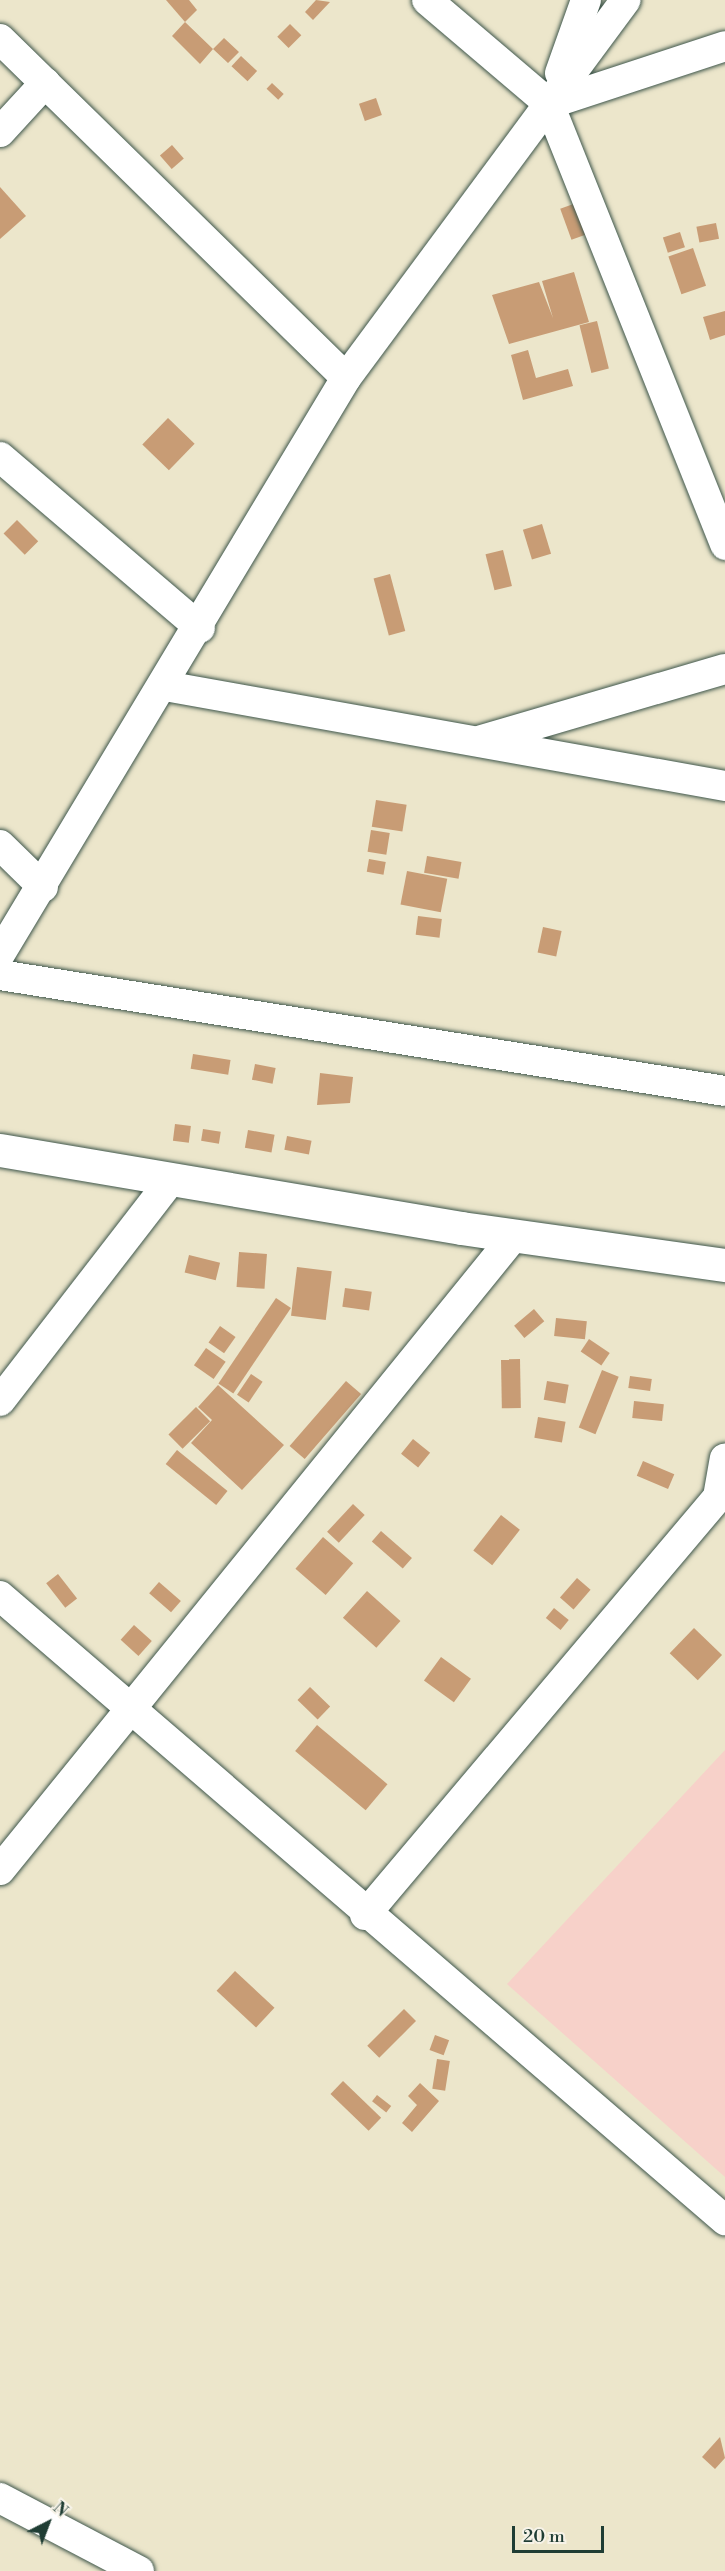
<!DOCTYPE html>
<html>
<head>
<meta charset="utf-8">
<style>
	body { margin:0 }
	#map { position:relative; width:725px; height:2571px; overflow:hidden; background:#ece6cb; font-family:"Libre Bodoni",serif }
	div>[style] { position:absolute }
	.built>* { inset:0; background:#f7d1c9 }
	.building>* { inset:0; background:#c89c75; transform-origin:0 0 }
	.roads { filter:drop-shadow(0 0 2px #3e564b) drop-shadow(0 0 2px #3e564b) }
	.street>* { height:30px; margin:-15px; padding:0 15px; transform-origin:15px; border-radius:15px; background:#fff }
	.secondary>* { height:33px; margin:-16.5px; padding:0 16.5px; transform-origin:16.5px; border-radius:16.5px; background:#fff }
	span { translate:-50% -50%; white-space:nowrap; text-align:center; line-height:1.15; -webkit-text-stroke:5px #f7f3e8; paint-order:stroke }
	.north { position:absolute; left:18px; top:2493px; width:60px; height:60px; -webkit-text-stroke:4px #f7f3e8; paint-order:stroke; rotate:42deg; font-size:16px; font-weight:700; line-height:24px; text-align:center; color:#1f3d34 }
	.north::after { content:''; display:block; margin:auto; width:21px; height:27px; background:#1f3d34; clip-path:polygon(50% 0,100% 100%,50% 72%,0 100%) }
	.scale { position:absolute; left:512px; top:2526px; width:92px; height:27px; box-sizing:border-box; border:3px solid #1f3d34; border-top:0; padding-left:8px; font-size:18px; line-height:21px; white-space:nowrap; color:#1f3d34; -webkit-text-stroke:4px #f7f3e8; paint-order:stroke }
</style>
</head>
<body>
<div id="map">
	<div class="built">
		<i style="clip-path:polygon(725px 1750px,725px 2177px,507px 1984px)"></i>
	</div>
	<div class="building">
		<i style="clip-path:polygon(166px 0,189px 0,197px 10px,185px 22px)"></i>
		<i style="clip-path:polygon(316px 0,330px 2px,313px 20px,305px 12px)"></i>
		<i style="clip-path:polygon(185px 22px,213px 49px,224px 38px,239px 52px,228px 63px,213px 49px,200px 64px,172px 36px)"></i>
		<i style="left:290px;top:24px;width:16px;height:18px;rotate:45deg"></i>
		<i style="left:241px;top:56px;width:22px;height:14px;rotate:43deg"></i>
		<i style="left:272px;top:83px;width:16px;height:8px;rotate:43deg"></i>
		<i style="left:376px;top:98px;width:18px;height:18px;rotate:71deg"></i>
		<i style="left:172px;top:145px;width:18px;height:16px;rotate:49deg"></i>
		<i style="clip-path:polygon(0 187px,26px 216px,0 239px)"></i>
		<i style="left:579px;top:202px;width:33px;height:20px;rotate:70deg"></i>
		<i style="left:716px;top:223px;width:16px;height:20px;rotate:79deg"></i>
		<i style="left:680px;top:232px;width:16px;height:18px;rotate:72deg"></i>
		<i style="left:693px;top:248px;width:40px;height:26px;rotate:71deg"></i>
		<i style="clip-path:polygon(574px 272px,589px 322px,509px 344px,492px 295px,539px 282px,553px 318px,542px 281px)"></i>
		<i style="clip-path:polygon(725px 311px,725px 335px,710px 340px,703px 317px)"></i>
		<i style="left:597px;top:321px;width:49px;height:18px;rotate:76deg"></i>
		<i style="clip-path:polygon(528px 350px,536px 378px,568px 369px,573px 386px,523px 400px,511px 355px)"></i>
		<i style="left:168px;top:418px;width:37px;height:37px;rotate:44deg"></i>
		<i style="left:17px;top:520px;width:30px;height:19px;rotate:45deg"></i>
		<i style="left:542px;top:524px;width:31px;height:20px;rotate:73deg"></i>
		<i style="left:503px;top:550px;width:37px;height:18px;rotate:76deg"></i>
		<i style="left:390px;top:574px;width:59px;height:17px;rotate:75deg"></i>
		<i style="left:376px;top:800px;width:31px;height:27px;rotate:9deg"></i>
		<i style="left:371px;top:830px;width:19px;height:22px;rotate:9deg"></i>
		<i style="left:427px;top:856px;width:35px;height:17px;rotate:10deg"></i>
		<i style="left:369px;top:859px;width:17px;height:13px;rotate:10deg"></i>
		<i style="left:407px;top:871px;width:41px;height:34px;rotate:11deg"></i>
		<i style="left:418px;top:916px;width:24px;height:19px;rotate:7deg"></i>
		<i style="left:543px;top:927px;width:19px;height:26px;rotate:12deg"></i>
		<i style="left:193px;top:1054px;width:38px;height:15px;rotate:9deg"></i>
		<i style="left:255px;top:1064px;width:21px;height:16px;rotate:11deg"></i>
		<i style="clip-path:polygon(320px 1073px,353px 1077px,350px 1103px,317px 1105px)"></i>
		<i style="left:175px;top:1124px;width:16px;height:17px;rotate:7deg"></i>
		<i style="left:203px;top:1129px;width:18px;height:12px;rotate:9deg"></i>
		<i style="left:248px;top:1130px;width:27px;height:18px;rotate:10deg"></i>
		<i style="left:287px;top:1136px;width:25px;height:14px;rotate:11deg"></i>
		<i style="left:239px;top:1252px;width:28px;height:35px;rotate:4deg"></i>
		<i style="left:189px;top:1255px;width:32px;height:18px;rotate:14deg"></i>
		<i style="left:297px;top:1267px;width:35px;height:49px;rotate:7deg"></i>
		<i style="left:345px;top:1288px;width:27px;height:19px;rotate:8deg"></i>
		<i style="left:276px;top:1298px;width:18px;height:103px;rotate:34deg"></i>
		<i style="left:534px;top:1309px;width:16px;height:26px;rotate:50deg"></i>
		<i style="left:556px;top:1318px;width:31px;height:18px;rotate:6deg"></i>
		<i style="left:220px;top:1326px;width:19px;height:20px;rotate:35deg"></i>
		<i style="left:589px;top:1339px;width:25px;height:15px;rotate:34deg"></i>
		<i style="left:206px;top:1348px;width:24px;height:21px;rotate:35deg"></i>
		<i style="left:520px;top:1359px;width:49px;height:19px;rotate:89deg"></i>
		<i style="left:602px;top:1370px;width:18px;height:62px;rotate:22deg"></i>
		<i style="left:251px;top:1374px;width:14px;height:25px;rotate:34deg"></i>
		<i style="left:630px;top:1376px;width:22px;height:12px;rotate:8deg"></i>
		<i style="left:346px;top:1381px;width:20px;height:86px;rotate:41deg"></i>
		<i style="left:547px;top:1381px;width:22px;height:19px;rotate:10deg"></i>
		<i style="clip-path:polygon(218px 1385px,284px 1445px,242px 1490px,191px 1443px,212px 1420px,198px 1407px)"></i>
		<i style="left:634px;top:1401px;width:30px;height:17px;rotate:6deg"></i>
		<i style="left:196px;top:1407px;width:20px;height:39px;rotate:45deg"></i>
		<i style="left:538px;top:1417px;width:28px;height:21px;rotate:10deg"></i>
		<i style="left:413px;top:1439px;width:22px;height:19px;rotate:39deg"></i>
		<i style="left:177px;top:1450px;width:65px;height:18px;rotate:39deg"></i>
		<i style="left:643px;top:1461px;width:34px;height:16px;rotate:23deg"></i>
		<i style="left:353px;top:1504px;width:16px;height:38px;rotate:43deg"></i>
		<i style="left:501px;top:1515px;width:24px;height:45px;rotate:38deg"></i>
		<i style="left:381px;top:1531px;width:41px;height:14px;rotate:41deg"></i>
		<i style="left:323px;top:1537px;width:40px;height:42px;rotate:41deg"></i>
		<i style="left:58px;top:1574px;width:31px;height:15px;rotate:52deg"></i>
		<i style="left:577px;top:1578px;width:18px;height:26px;rotate:41deg"></i>
		<i style="left:159px;top:1582px;width:29px;height:15px;rotate:41deg"></i>
		<i style="left:367px;top:1591px;width:45px;height:36px;rotate:42deg"></i>
		<i style="left:554px;top:1608px;width:19px;height:13px;rotate:39deg"></i>
		<i style="left:134px;top:1625px;width:24px;height:20px;rotate:42deg"></i>
		<i style="left:694px;top:1628px;width:39px;height:35px;rotate:44deg"></i>
		<i style="left:441px;top:1657px;width:37px;height:29px;rotate:36deg"></i>
		<i style="left:310px;top:1687px;width:28px;height:18px;rotate:44deg"></i>
		<i style="left:317px;top:1725px;width:92px;height:34px;rotate:40deg"></i>
		<i style="left:235px;top:1971px;width:54px;height:27px;rotate:43deg"></i>
		<i style="left:404px;top:2009px;width:17px;height:52px;rotate:45deg"></i>
		<i style="left:435px;top:2035px;width:15px;height:16px;rotate:20deg"></i>
		<i style="left:437px;top:2059px;width:13px;height:30px;rotate:9deg"></i>
		<i style="left:343px;top:2081px;width:53px;height:18px;rotate:44deg"></i>
		<i style="clip-path:polygon(420px 2083px,439px 2101px,412px 2132px,402px 2123px,417px 2105px,408px 2096px)"></i>
		<i style="left:377px;top:2095px;width:18px;height:8px;rotate:38deg"></i>
		<i style="clip-path:polygon(720px 2437px,725px 2458px,715px 2469px,702px 2457px)"></i>
	</div>
	<div class="roads">
		<div class="street">
			<i style="left:427px;top:0;width:160px;rotate:40.4deg"></i>
			<i style="left:549px;top:104px;width:475px;rotate:68.2deg"></i>
			<i style="left:0;top:39px;width:484px;rotate:44.4deg"></i>
			<i style="left:560px;top:73px;width:77px;rotate:-70.4deg"></i>
			<i style="left:549px;top:104px;width:185px;rotate:-18.2deg"></i>
			<i style="left:0;top:132px;width:67px;rotate:-47.4deg"></i>
			<i style="left:0;top:457px;width:263px;rotate:40.5deg"></i>
			<i style="left:165px;top:686px;width:569px;rotate:10.12deg"></i>
			<i style="left:482px;top:740px;width:253px;rotate:-16.3deg"></i>
			<i style="left:0;top:845px;width:60px;rotate:44.3deg"></i>
			<i style="left:0;top:954px;width:672px;rotate:-59.01deg"></i>
			<i style="left:346px;top:378px;width:470px;rotate:-53.5deg"></i>
			<i style="left:0;top:975px;width:734px;rotate:9.09deg"></i>
			<i style="left:0;top:1401px;width:279px;rotate:-52.3deg"></i>
			<i style="left:0;top:1596px;width:957px;rotate:40.72deg"></i>
			<i style="left:0;top:1870px;width:816px;rotate:-50.97deg"></i>
			<i style="left:365px;top:1915px;width:547px;rotate:-49.82deg"></i>
			<i style="left:718px;top:1497px;width:39px;rotate:-80deg"></i>
			<i style="left:0;top:2498px;width:157px;rotate:27.7deg"></i>
		</div>
		<div class="secondary">
			<i style="left:0;top:1150px;width:468px;rotate:9.6deg"></i>
			<i style="left:461px;top:1228px;width:267px;rotate:8deg"></i>
		</div>
	</div>
	<div class="north">N</div>
	<div class="scale">20 m</div>
</div>
</body>
</html>
